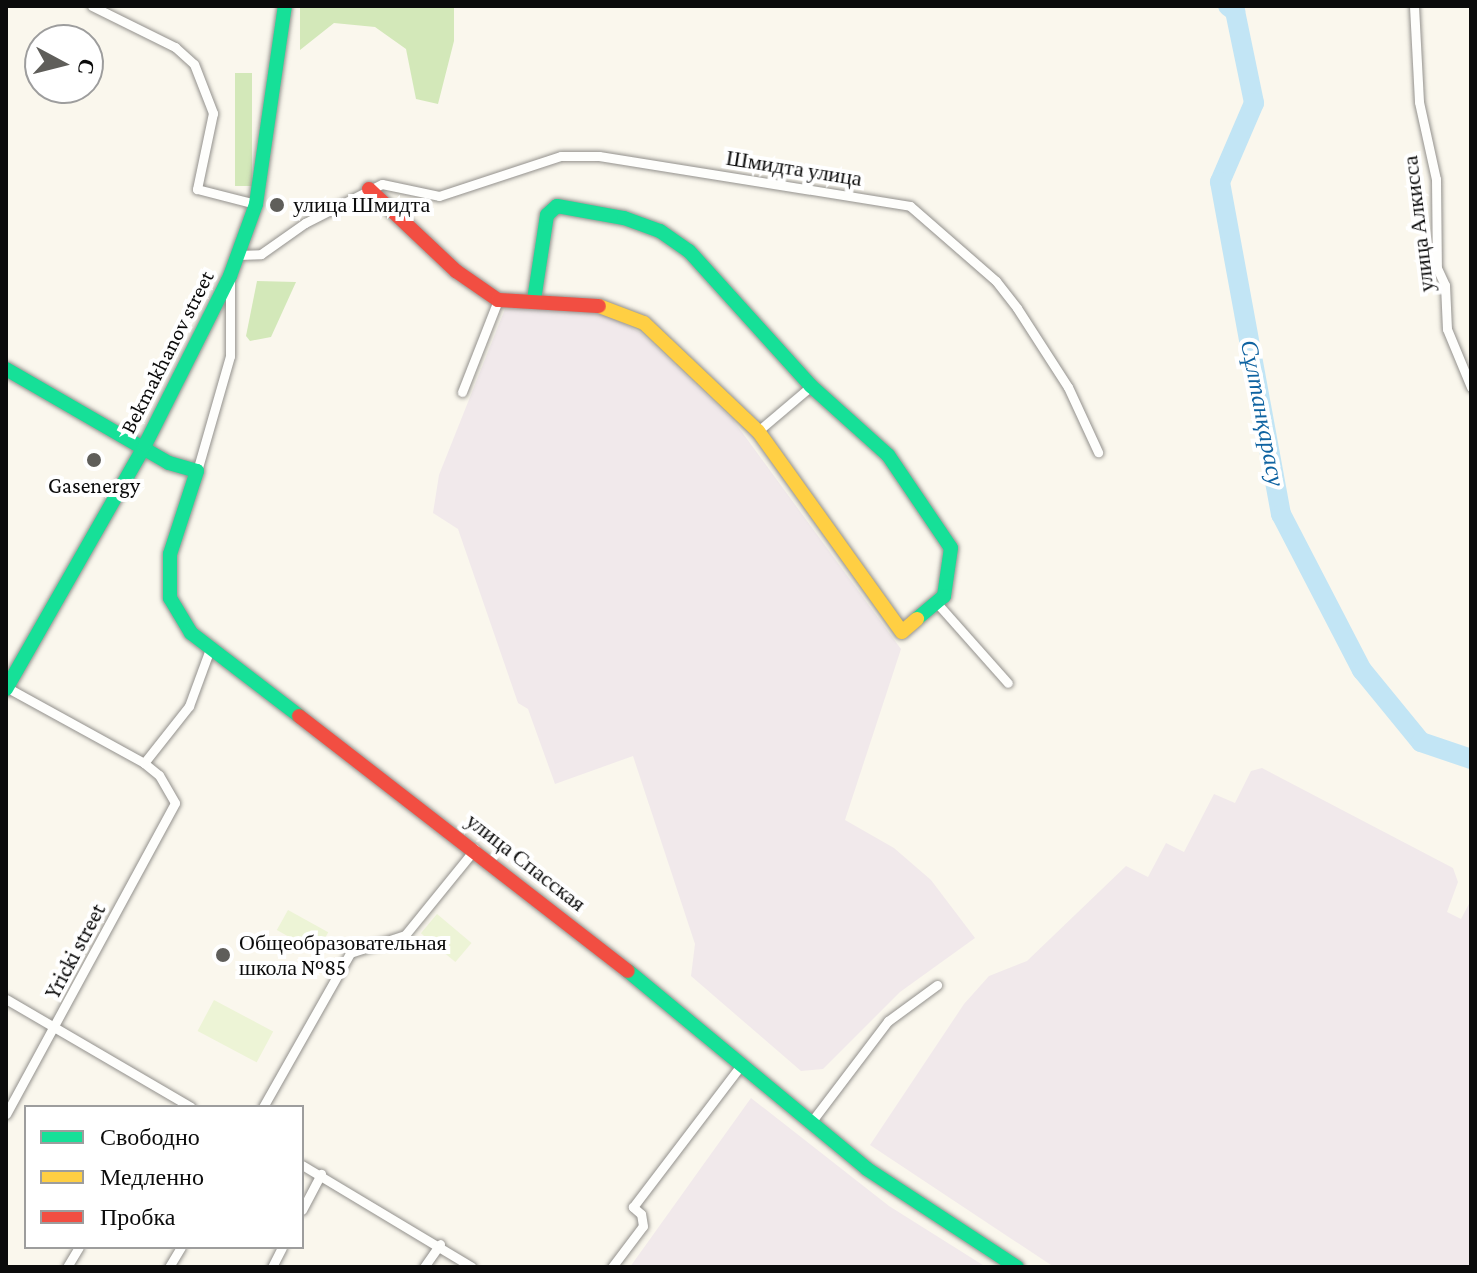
<!DOCTYPE html>
<html>
<head>
<meta charset="utf-8">
<style>
	body { margin:0 }
	#map { position:relative; width:1477px; height:1273px; overflow:hidden; background:#faf7ed; font-family:"Crimson Pro",serif }
	div>[style] { position:absolute }
	.industrial>* { inset:0; background:#f1e9eb }
	.forest>* { inset:0; background:#d3e8b9; transform-origin:0 0 }
	.pitch>* { inset:0; background:#edf4d6; transform-origin:0 0 }
	.river>* { height:20px; margin:-10px; padding:0 10px; transform-origin:10px; border-radius:10px; background:#c2e5f5 }
	.roads { filter:drop-shadow(0 0 2px #93918d) drop-shadow(0 0 2px #93918d) }
	.street>* { height:9px; margin:-4.5px; padding:0 4.5px; transform-origin:4.5px; border-radius:4.5px; background:#fefefc }
	.fast>* { height:14px; margin:-7px; padding:0 7px; transform-origin:7px; border-radius:7px; background:#16e098 }
	.slow>* { height:14px; margin:-7px; padding:0 7px; transform-origin:7px; border-radius:7px; background:#ffcf43 }
	.jam>* { height:14px; margin:-7px; padding:0 7px; transform-origin:7px; border-radius:7px; background:#f24e42 }
	.dots>* { width:22px; height:22px; translate:-50% -50%; box-sizing:border-box; border:4px solid #fff; border-radius:50% }
	span { translate:-50% -50%; white-space:nowrap; text-align:center; line-height:1.15; -webkit-text-stroke:8px #fff; paint-order:stroke }
	.street-label { font-size:22px; color:#0b0b0b }
	.poi-label { font-size:22px; color:#0b0b0b }
	.left { translate:0 -50%; text-align:left }
	.water-label { font-size:24px; color:#0f63a1; font-style:italic }
	.frame { position:absolute; inset:0; border:8px solid #0b0b0b; pointer-events:none }
	.legend { position:absolute; left:24px; top:1105px; width:280px; height:144px; box-sizing:border-box; background:#fff; border:2px solid #9d9d9d; margin:0; padding:10px 14px; list-style:none; font-size:24px; color:#0b0b0b }
	.legend li { display:flex; align-items:center; gap:16px; height:40px }
	.legend b { width:40px; border:2px solid #9d9d9d }
	.north { position:absolute; left:24px; top:24px; width:80px; height:80px; box-sizing:border-box; background:#fff; border:2px solid #9d9d9d; border-radius:50%; rotate:97deg; font-size:22px; font-weight:700; line-height:32px; text-align:center; color:#0b0b0b }
	.north::after { content:''; display:block; margin:auto; width:28px; height:36px; background:#5f5e5a; clip-path:polygon(50% 0,100% 100%,50% 72%,0 100%) }
</style>
</head>
<body>
<div id="map">
	<div class="industrial">
		<i style="clip-path:polygon(532px 306px,606px 314px,641px 333px,733px 420px,901px 649px,845px 820px,894px 848px,931px 880px,975px 938px,900px 992px,823px 1069px,801px 1071px,691px 976px,695px 944px,633px 756px,555px 784px,528px 709px,518px 703px,458px 529px,433px 513px,439px 475px,505px 309px)"></i>
		<i style="clip-path:polygon(1262px 768px,1453px 868px,1458px 882px,1447px 912px,1461px 919px,1471px 900px,1471px 1267px,1054px 1267px,870px 1145px,964px 1004px,989px 976px,1027px 961px,1126px 866px,1148px 877px,1166px 843px,1184px 852px,1214px 794px,1235px 803px,1251px 771px)"></i>
		<i style="clip-path:polygon(751px 1098px,889px 1206px,986px 1267px,630px 1267px)"></i>
	</div>
	<div class="forest">
		<i style="clip-path:polygon(300px 6px,454px 6px,454px 41px,438px 104px,416px 99px,406px 49px,375px 27px,334px 23px,300px 50px)"></i>
		<i style="left:235px;top:73px;width:17px;height:113px"></i>
		<i style="clip-path:polygon(257px 281px,296px 282px,271px 337px,250px 341px,246px 336px)"></i>
	</div>
	<div class="pitch">
		<i style="left:288px;top:910px;width:46px;height:23px;rotate:29deg"></i>
		<i style="left:437px;top:914px;width:45px;height:25px;rotate:40deg"></i>
		<i style="left:214px;top:1000px;width:67px;height:35px;rotate:28deg"></i>
	</div>
	<div class="river">
		<i style="left:1228px;top:6px;width:9px;rotate:36deg"></i>
		<i style="left:1235px;top:11px;width:94px;rotate:78.3deg"></i>
		<i style="left:1254px;top:103px;width:86px;rotate:113.3deg"></i>
		<i style="left:1220px;top:182px;width:338px;rotate:79.6deg"></i>
		<i style="left:1281px;top:514px;width:176px;rotate:62.6deg"></i>
		<i style="left:1362px;top:670px;width:93px;rotate:50.7deg"></i>
		<i style="left:1421px;top:742px;width:53px;rotate:18.8deg"></i>
	</div>
	<div class="roads">
		<div class="street">
			<i style="left:92px;top:6px;width:93px;rotate:26.3deg"></i>
			<i style="left:175px;top:47px;width:25px;rotate:42deg"></i>
			<i style="left:194px;top:64px;width:53px;rotate:68.8deg"></i>
			<i style="left:213px;top:113px;width:78px;rotate:101.9deg"></i>
			<i style="left:197px;top:189px;width:61px;rotate:14.3deg"></i>
			<i style="left:1414px;top:6px;width:96px;rotate:87deg"></i>
			<i style="left:1419px;top:102px;width:79px;rotate:77.6deg"></i>
			<i style="left:1436px;top:179px;width:89px;rotate:89.4deg"></i>
			<i style="left:1437px;top:268px;width:19px;rotate:65deg"></i>
			<i style="left:1445px;top:285px;width:44px;rotate:87.4deg"></i>
			<i style="left:1447px;top:329px;width:63px;rotate:67.5deg"></i>
			<i style="left:238px;top:255px;width:23px;rotate:-2deg"></i>
			<i style="left:261px;top:254px;width:54px;rotate:-35.2deg"></i>
			<i style="left:305px;top:223px;width:86px;rotate:-26.9deg"></i>
			<i style="left:382px;top:184px;width:58px;rotate:11.9deg"></i>
			<i style="left:439px;top:196px;width:128px;rotate:-18.2deg"></i>
			<i style="left:561px;top:156px;width:38px"></i>
			<i style="left:599px;top:156px;width:315px;rotate:9.1deg"></i>
			<i style="left:910px;top:206px;width:114px;rotate:41.1deg"></i>
			<i style="left:996px;top:281px;width:34px;rotate:52deg"></i>
			<i style="left:1017px;top:308px;width:94px;rotate:57.2deg"></i>
			<i style="left:1068px;top:387px;width:72px;rotate:65.2deg"></i>
			<i style="left:462px;top:392px;width:99px;rotate:-68.6deg"></i>
			<i style="left:758px;top:431px;width:70px;rotate:-40.3deg"></i>
			<i style="left:197px;top:471px;width:120px;rotate:-74deg"></i>
			<i style="left:230px;top:356px;width:80px;rotate:-90deg"></i>
			<i style="left:936px;top:602px;width:108px;rotate:48.4deg"></i>
			<i style="left:6px;top:687px;width:158px;rotate:28.8deg"></i>
			<i style="left:144px;top:763px;width:19px;rotate:39deg"></i>
			<i style="left:159px;top:775px;width:32px;rotate:60deg"></i>
			<i style="left:175px;top:803px;width:354px;rotate:118.5deg"></i>
			<i style="left:144px;top:763px;width:73px;rotate:-51.7deg"></i>
			<i style="left:189px;top:706px;width:61px;rotate:-69.8deg"></i>
			<i style="left:6px;top:999px;width:214px;rotate:30.3deg"></i>
			<i style="left:263px;top:1107px;width:177px;rotate:-60.5deg"></i>
			<i style="left:350px;top:953px;width:58px;rotate:-18.1deg"></i>
			<i style="left:405px;top:935px;width:111px;rotate:-50.9deg"></i>
			<i style="left:812px;top:1121px;width:126px;rotate:-52.8deg"></i>
			<i style="left:888px;top:1021px;width:61px;rotate:-36.3deg"></i>
			<i style="left:302px;top:1165px;width:198px;rotate:31deg"></i>
			<i style="left:302px;top:1210px;width:41px;rotate:-62.2deg"></i>
			<i style="left:67px;top:1267px;width:23px;rotate:-59deg"></i>
			<i style="left:169px;top:1267px;width:23px;rotate:-59deg"></i>
			<i style="left:272px;top:1267px;width:22px;rotate:-63deg"></i>
			<i style="left:424px;top:1267px;width:28px;rotate:-55deg"></i>
			<i style="left:612px;top:1267px;width:51px;rotate:-52.9deg"></i>
			<i style="left:643px;top:1226px;width:12px;rotate:-99deg"></i>
			<i style="left:641px;top:1214px;width:11px;rotate:-139deg"></i>
			<i style="left:633px;top:1207px;width:180px;rotate:-52.7deg"></i>
		</div>
		<div class="fast">
			<i style="left:534px;top:300px;width:86px;rotate:-81.3deg"></i>
			<i style="left:547px;top:215px;width:13px;rotate:-42deg"></i>
			<i style="left:557px;top:206px;width:68px;rotate:10.2deg"></i>
			<i style="left:624px;top:218px;width:38px;rotate:20deg"></i>
			<i style="left:660px;top:231px;width:35px;rotate:35deg"></i>
			<i style="left:689px;top:251px;width:182px;rotate:47.9deg"></i>
			<i style="left:811px;top:386px;width:103px;rotate:41.9deg"></i>
			<i style="left:888px;top:455px;width:112px;rotate:55.9deg"></i>
			<i style="left:951px;top:548px;width:49px;rotate:98.3deg"></i>
			<i style="left:944px;top:596px;width:35px;rotate:140deg"></i>
			<i style="left:6px;top:369px;width:188px;rotate:30deg"></i>
			<i style="left:169px;top:463px;width:29px;rotate:16deg"></i>
			<i style="left:197px;top:471px;width:87px;rotate:108deg"></i>
			<i style="left:170px;top:554px;width:44px;rotate:90deg"></i>
			<i style="left:170px;top:598px;width:41px;rotate:59deg"></i>
			<i style="left:191px;top:633px;width:136px;rotate:37.5deg"></i>
			<i style="left:6px;top:689px;width:281px;rotate:-60.3deg"></i>
			<i style="left:145px;top:445px;width:189px;rotate:-63.3deg"></i>
			<i style="left:230px;top:276px;width:77px;rotate:-70.1deg"></i>
			<i style="left:256px;top:204px;width:200px;rotate:-81.7deg"></i>
			<i style="left:628px;top:971px;width:310px;rotate:39.6deg"></i>
			<i style="left:867px;top:1169px;width:179px;rotate:33.2deg"></i>
		</div>
		<div class="slow">
			<i style="left:599px;top:306px;width:48px;rotate:20.7deg"></i>
			<i style="left:644px;top:323px;width:157px;rotate:43.5deg"></i>
			<i style="left:758px;top:431px;width:247px;rotate:54.4deg"></i>
			<i style="left:902px;top:632px;width:20px;rotate:-41deg"></i>
		</div>
		<div class="jam">
			<i style="left:369px;top:189px;width:120px;rotate:43.3deg"></i>
			<i style="left:456px;top:271px;width:51px;rotate:34.6deg"></i>
			<i style="left:498px;top:300px;width:101px;rotate:3.4deg"></i>
			<i style="left:299px;top:716px;width:416px;rotate:37.8deg"></i>
		</div>
	</div>
	<div class="dots">
		<i style="left:277px;top:205px;background:#5f5e5a"></i>
		<i style="left:94px;top:460px;background:#5f5e5a"></i>
		<i style="left:223px;top:955px;background:#5f5e5a"></i>
	</div>
	<div class="street-label">
		<span style="left:794px;top:168px;rotate:9deg">Шмидта улица</span>
		<span style="left:1418px;top:224px;rotate:-97deg">улица Алкисса</span>
		<span style="left:167px;top:352px;rotate:-63deg">Bekmakhanov street</span>
		<span style="left:526px;top:862px;rotate:38deg">улица Спасская</span>
		<span style="left:75px;top:951px;rotate:-62deg">Yricki street</span>
	</div>
	<div class="poi-label">
		<span class="left" style="left:293px;top:205px">улица Шмидта</span>
		<span style="left:94px;top:486px">Gasenergy</span>
		<span class="left" style="left:239px;top:955px">Общеобразовательная<br>школа №85</span>
	</div>
	<div class="water-label">
		<span style="left:1263px;top:413px;rotate:79deg">Сұлтанқарасу</span>
	</div>
	<div class="frame"></div>
	<ul class="legend">
	<li><b style="height:10px;background:#16e098"></b>Свободно</li>
	<li><b style="height:10px;background:#ffcf43"></b>Медленно</li>
	<li><b style="height:10px;background:#f24e42"></b>Пробка</li>
	</ul>
	<div class="north">С</div>
</div>
</body>
</html>
